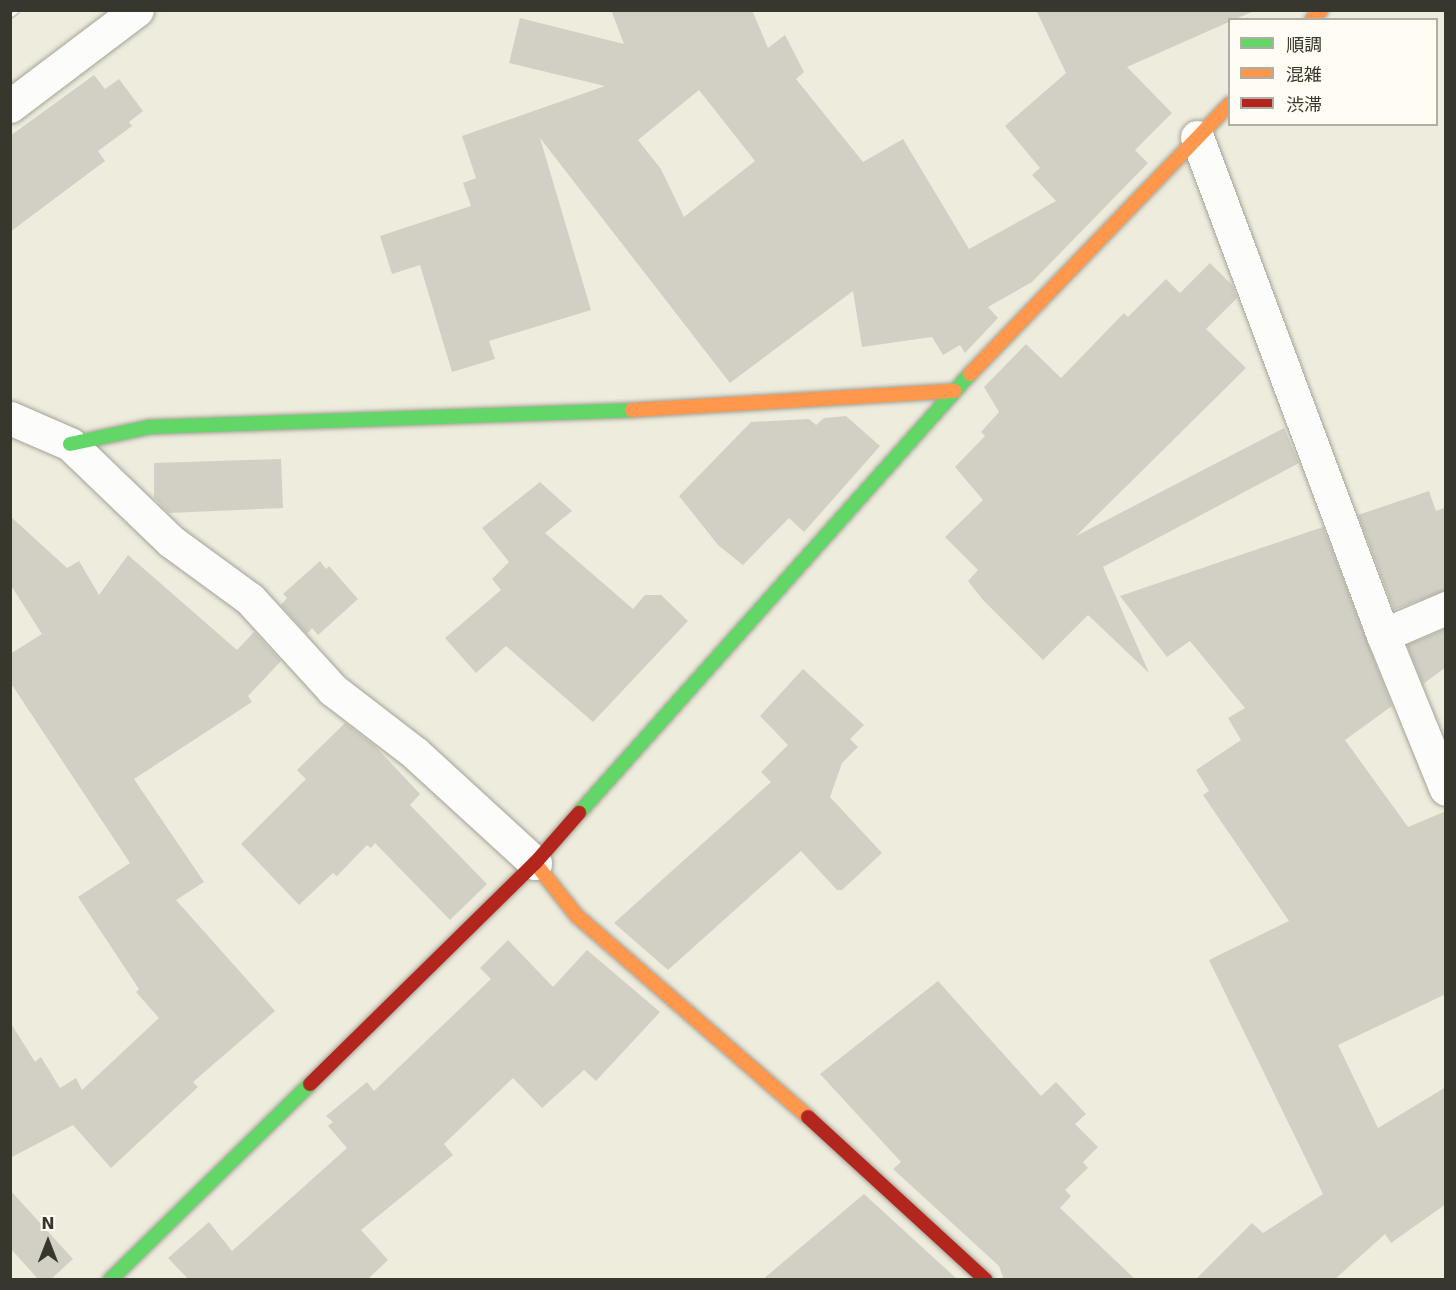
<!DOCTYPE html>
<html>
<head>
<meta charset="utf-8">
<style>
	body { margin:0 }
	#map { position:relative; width:1456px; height:1290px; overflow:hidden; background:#eeecdd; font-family:"DejaVu Sans","Noto Sans JP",sans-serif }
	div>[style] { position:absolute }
	.building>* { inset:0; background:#d2d0c5 }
	.roads { filter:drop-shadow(0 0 2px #a4a297) drop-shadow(0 0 2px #a4a297) }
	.street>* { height:33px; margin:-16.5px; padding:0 16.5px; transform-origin:16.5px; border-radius:16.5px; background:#fcfcfa }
	.fast>* { height:14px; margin:-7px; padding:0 7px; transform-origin:7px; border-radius:7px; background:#63d668 }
	.slow>* { height:14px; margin:-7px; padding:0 7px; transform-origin:7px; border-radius:7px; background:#ff974d }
	.jam>* { height:14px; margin:-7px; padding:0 7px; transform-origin:7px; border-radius:7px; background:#b3261e }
	.rail>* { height:7px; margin-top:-3.5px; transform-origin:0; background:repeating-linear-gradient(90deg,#fffdf3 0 14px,#cccbc7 0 28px); box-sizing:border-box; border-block:2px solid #cccbc7 }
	span { translate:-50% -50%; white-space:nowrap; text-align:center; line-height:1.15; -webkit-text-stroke:4.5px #fffdf3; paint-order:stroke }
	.frame { position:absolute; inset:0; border:12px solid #38372d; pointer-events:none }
	.legend { position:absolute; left:1228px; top:18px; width:210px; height:108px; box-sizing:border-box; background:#fffdf3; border:2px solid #afaea4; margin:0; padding:8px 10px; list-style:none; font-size:18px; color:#38372d }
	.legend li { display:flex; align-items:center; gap:12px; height:30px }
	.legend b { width:30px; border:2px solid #afaea4 }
	.north { position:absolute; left:18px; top:1212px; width:60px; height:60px; -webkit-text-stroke:4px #fffdf3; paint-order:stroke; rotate:0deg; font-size:16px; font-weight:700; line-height:24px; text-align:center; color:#38372d }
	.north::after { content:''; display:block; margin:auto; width:21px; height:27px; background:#38372d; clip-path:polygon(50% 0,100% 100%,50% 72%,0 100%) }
</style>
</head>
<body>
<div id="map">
	<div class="building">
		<i style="clip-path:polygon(evenodd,611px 10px,752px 10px,768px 48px,785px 35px,804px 72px,796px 79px,863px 162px,903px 139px,969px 249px,1056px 201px,1032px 175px,1040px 168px,1005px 126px,1066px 73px,1036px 10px,1256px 10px,1127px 67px,1172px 113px,1135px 150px,1148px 163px,1032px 282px,988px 307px,998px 318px,965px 353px,960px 345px,943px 355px,932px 337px,862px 347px,853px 291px,730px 383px,540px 138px,591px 310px,489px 341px,495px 359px,452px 372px,420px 265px,392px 274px,380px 236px,471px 206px,463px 183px,476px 178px,462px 136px,605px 86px,509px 63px,520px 18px,624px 44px,611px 10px,699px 90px,755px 161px,684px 217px,661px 169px,638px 140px,699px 90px)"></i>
		<i style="clip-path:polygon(94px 75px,105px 89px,119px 79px,143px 111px,129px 122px,132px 126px,98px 151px,105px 161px,10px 232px,10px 136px)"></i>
		<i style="clip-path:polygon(1210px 263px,1232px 285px,1237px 298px,1206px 329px,1246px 368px,1076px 536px,1284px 428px,1299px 463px,1103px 567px,1149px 673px,1088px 615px,1043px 660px,983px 600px,968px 581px,978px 570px,945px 537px,983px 500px,955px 467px,985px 436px,981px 432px,999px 412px,984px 387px,1026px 344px,1061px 378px,1124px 313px,1128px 317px,1166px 279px,1180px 293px)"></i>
		<i style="clip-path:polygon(846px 416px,880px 446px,804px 532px,789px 518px,743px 565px,718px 545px,679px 496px,751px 422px,809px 419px,816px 425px,824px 418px)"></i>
		<i style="clip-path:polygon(281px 459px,283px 508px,169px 513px,154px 498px,154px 463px)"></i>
		<i style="clip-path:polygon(540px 482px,572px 511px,545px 533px,633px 609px,645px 595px,661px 595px,688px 621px,593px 722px,506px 646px,476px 673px,445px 638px,501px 590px,492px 579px,509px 562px,482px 528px)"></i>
		<i style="clip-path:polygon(1429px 491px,1436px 511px,1446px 507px,1446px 590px,1394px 610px,1358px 515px)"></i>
		<i style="clip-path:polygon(10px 516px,67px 568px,79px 561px,99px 595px,128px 555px,237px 650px,254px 632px,281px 661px,248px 696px,252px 702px,134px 779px,204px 882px,176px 900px,275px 1011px,193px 1082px,198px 1087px,111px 1168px,73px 1125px,10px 1158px,10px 1022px,35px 1062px,41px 1057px,60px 1088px,76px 1078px,82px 1090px,159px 1018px,136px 992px,139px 989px,78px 897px,130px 863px,10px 682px,10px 654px,42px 634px,10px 584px)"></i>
		<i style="clip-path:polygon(1323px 527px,1392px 706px,1345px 740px,1408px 827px,1446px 811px,1446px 994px,1338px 1045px,1378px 1128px,1446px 1087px,1446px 1204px,1391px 1243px,1385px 1234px,1334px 1280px,1195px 1280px,1252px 1223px,1263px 1233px,1323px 1194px,1209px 960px,1289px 921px,1203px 795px,1209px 791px,1196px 770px,1241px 740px,1228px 718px,1245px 708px,1190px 641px,1167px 657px,1120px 596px)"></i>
		<i style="clip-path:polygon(320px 561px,326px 569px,329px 566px,358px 599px,318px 635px,312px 628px,307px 634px,281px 605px,287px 598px,283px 594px)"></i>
		<i style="clip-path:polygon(1446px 629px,1446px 667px,1423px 684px,1407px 645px)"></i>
		<i style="clip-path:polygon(803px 669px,864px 725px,850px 739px,858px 747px,842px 763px,830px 797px,882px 853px,842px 890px,837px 890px,801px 851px,668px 970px,614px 923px,771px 782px,761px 772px,788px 745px,760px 716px)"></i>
		<i style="clip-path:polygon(345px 723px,375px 746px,420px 794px,410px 805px,487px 884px,450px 920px,375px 843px,371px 848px,367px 845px,337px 876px,333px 873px,299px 905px,241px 844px,306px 779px,297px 770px)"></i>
		<i style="clip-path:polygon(508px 940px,553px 987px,587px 950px,660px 1012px,596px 1081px,584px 1070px,542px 1108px,513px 1078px,444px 1144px,453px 1155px,361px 1230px,388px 1260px,367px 1280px,189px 1280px,168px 1258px,209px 1222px,232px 1251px,347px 1148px,328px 1126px,333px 1122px,326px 1116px,367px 1082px,374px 1091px,491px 979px,480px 968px)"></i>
		<i style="clip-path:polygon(938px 981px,1041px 1096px,1056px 1082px,1086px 1114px,1075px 1124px,1098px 1147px,1083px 1162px,1088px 1168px,1065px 1190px,1071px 1196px,1060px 1208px,1136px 1280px,1004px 1280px,999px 1266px,893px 1169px,901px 1162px,820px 1074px)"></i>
		<i style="clip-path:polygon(10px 1190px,73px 1259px,50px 1280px,39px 1280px,10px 1248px)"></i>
		<i style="clip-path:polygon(864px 1194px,958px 1280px,762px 1280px)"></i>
	</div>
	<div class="roads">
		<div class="street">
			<i style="left:10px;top:106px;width:159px;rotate:-37.1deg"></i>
			<i style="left:1197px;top:137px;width:532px;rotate:69.52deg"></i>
			<i style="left:1383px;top:635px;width:166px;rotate:67.8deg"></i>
			<i style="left:10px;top:418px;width:65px;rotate:23.4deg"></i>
			<i style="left:70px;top:444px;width:141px;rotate:43.9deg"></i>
			<i style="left:172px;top:542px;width:97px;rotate:36.2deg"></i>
			<i style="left:250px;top:599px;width:123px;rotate:47.6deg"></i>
			<i style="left:333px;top:690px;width:103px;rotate:37.5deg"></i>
			<i style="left:415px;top:753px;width:163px;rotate:42.5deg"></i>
			<i style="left:1383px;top:635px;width:69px;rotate:-23.2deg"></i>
		</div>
		<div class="fast">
			<i style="left:70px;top:444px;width:82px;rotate:-12deg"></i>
			<i style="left:150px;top:427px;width:482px;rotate:-2deg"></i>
			<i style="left:579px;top:813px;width:588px;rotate:-48.31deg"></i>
			<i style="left:110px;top:1280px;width:280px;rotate:-44.4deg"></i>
		</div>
		<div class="slow">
			<i style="left:1312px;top:20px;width:13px;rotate:-48deg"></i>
			<i style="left:970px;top:374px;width:375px;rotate:-46.1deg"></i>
			<i style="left:632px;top:410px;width:323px;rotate:-3.4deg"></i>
			<i style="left:535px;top:863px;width:68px;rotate:51.6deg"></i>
			<i style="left:577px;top:916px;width:306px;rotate:41deg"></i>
		</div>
		<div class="jam">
			<i style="left:310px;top:1084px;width:315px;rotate:-44.5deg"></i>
			<i style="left:535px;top:863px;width:67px;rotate:-48.7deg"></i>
			<i style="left:808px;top:1117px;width:241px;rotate:42.5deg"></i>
		</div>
	</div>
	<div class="rail">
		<i style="left:10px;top:16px;width:10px;rotate:-37deg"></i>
	</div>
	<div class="frame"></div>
	<ul class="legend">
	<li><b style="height:8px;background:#63d668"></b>順調</li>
	<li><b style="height:8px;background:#ff974d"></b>混雑</li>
	<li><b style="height:8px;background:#b3261e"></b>渋滞</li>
	</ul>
	<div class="north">N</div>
</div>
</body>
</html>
